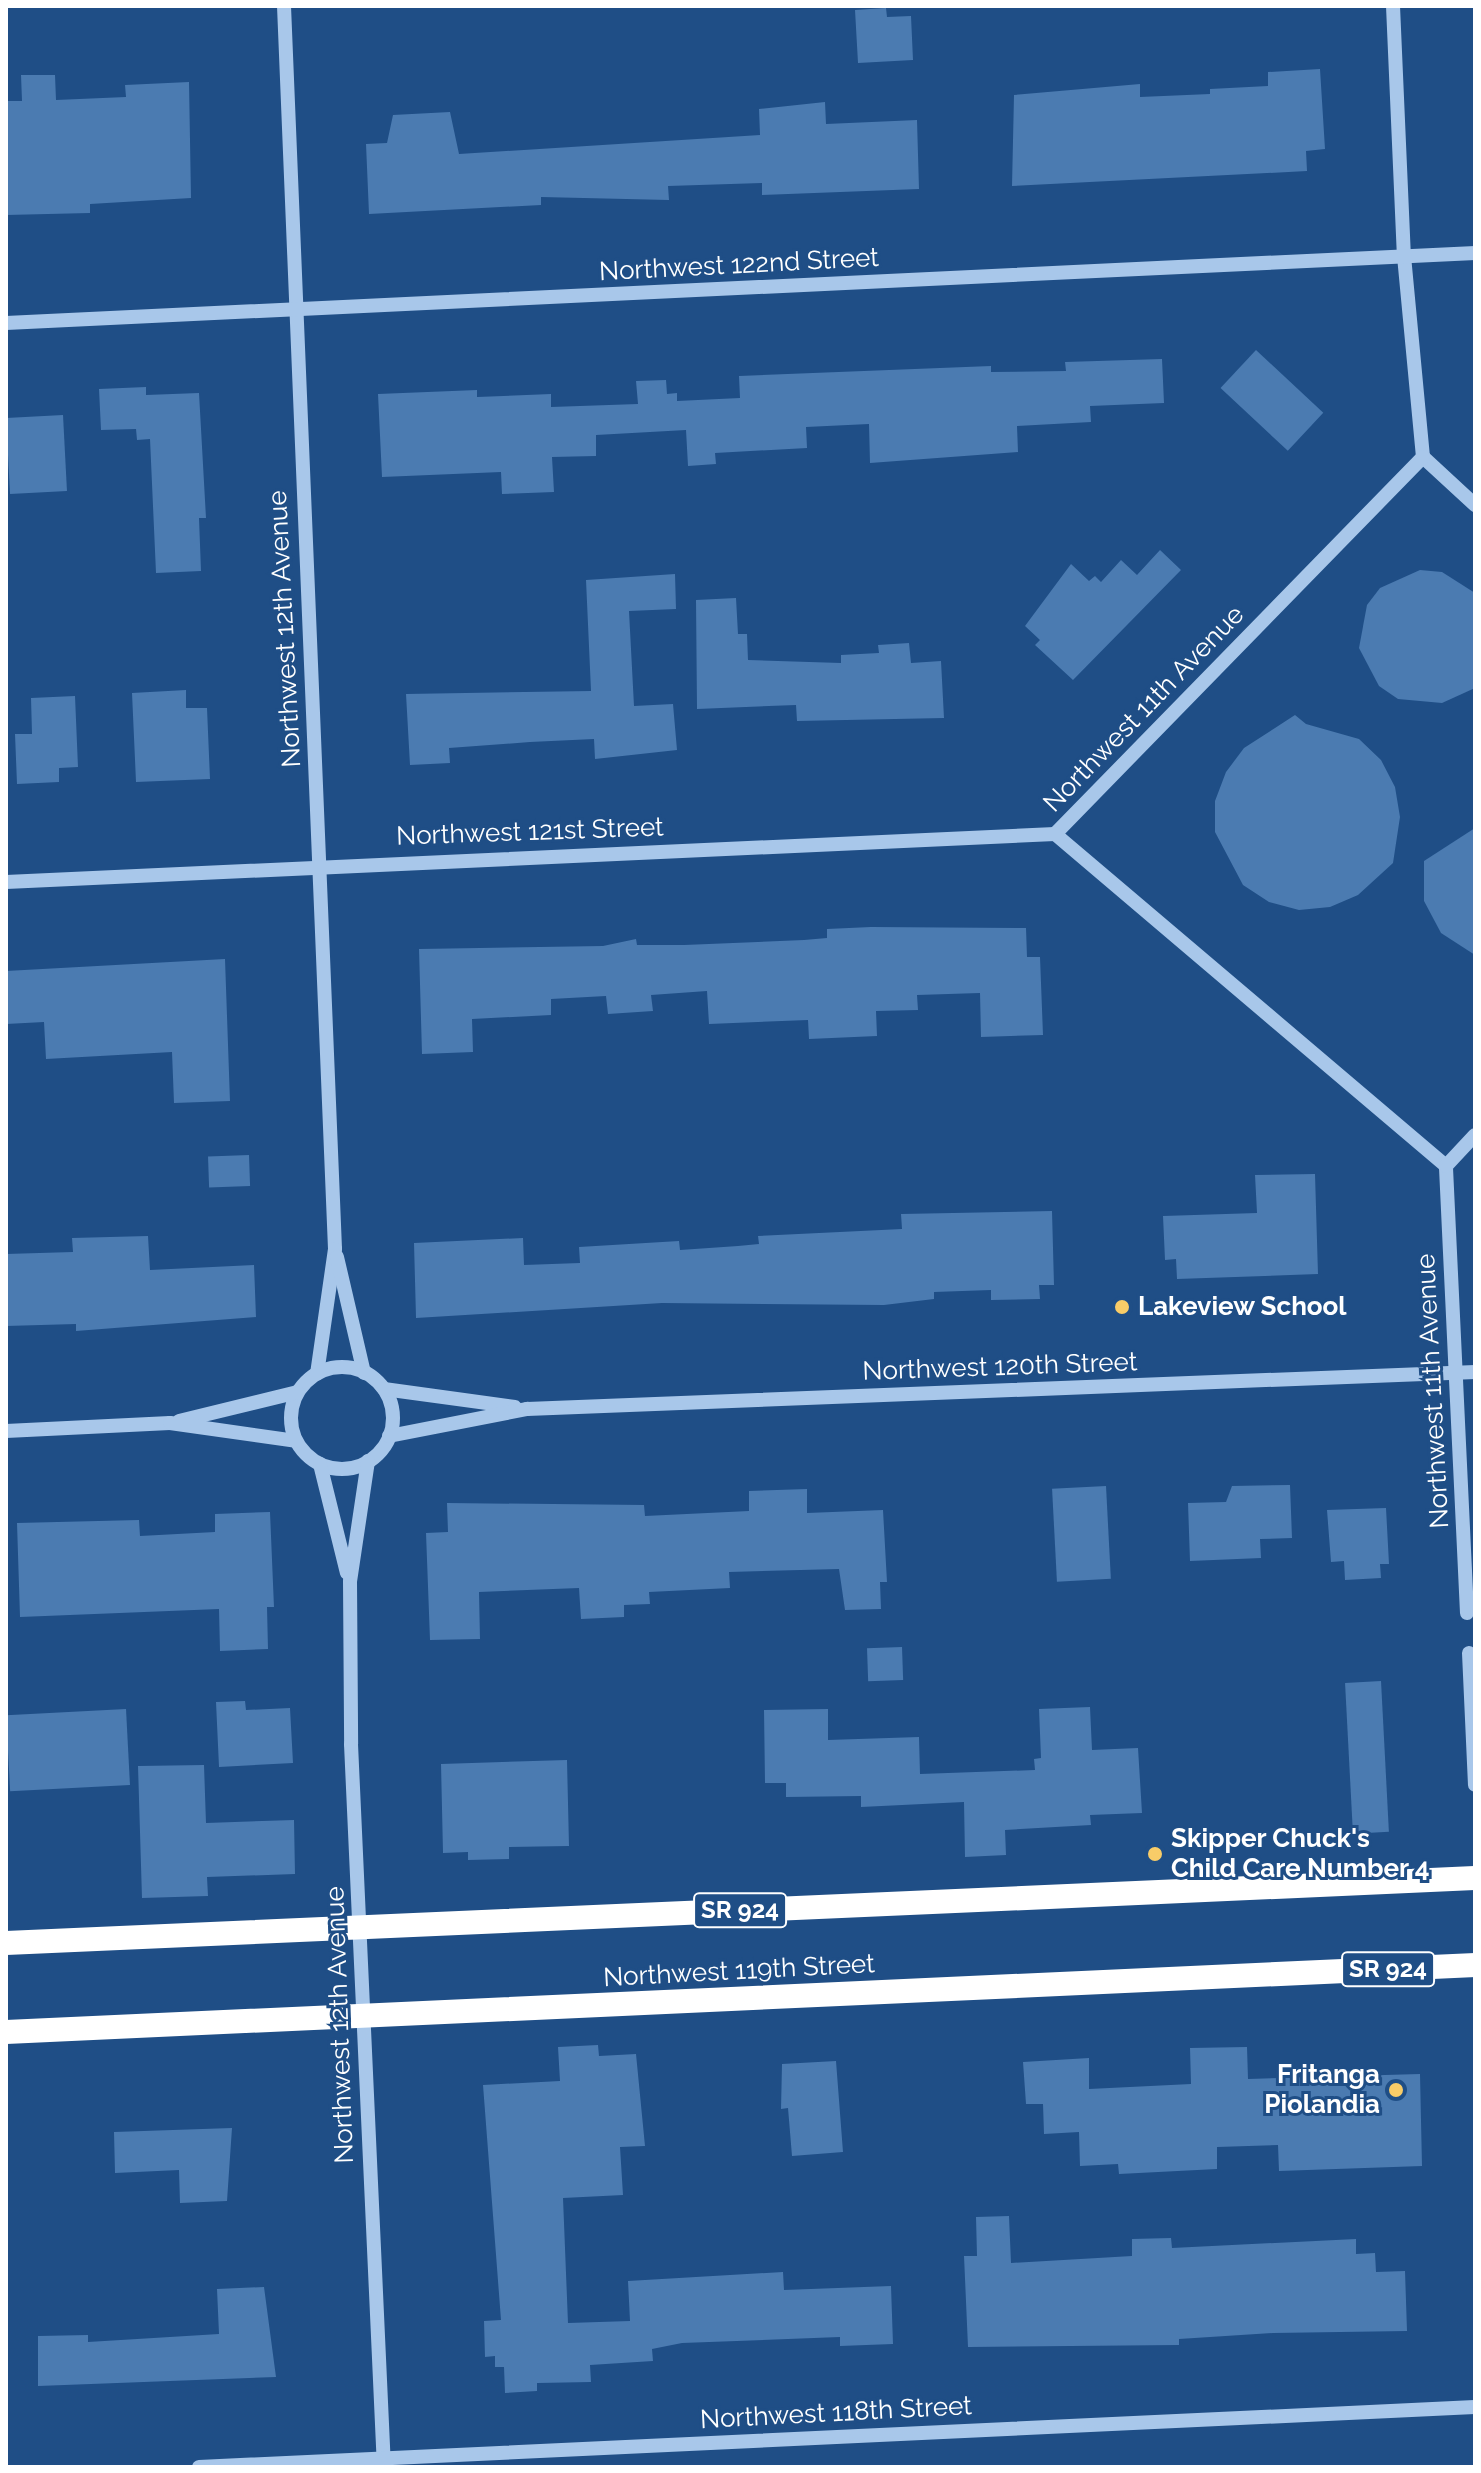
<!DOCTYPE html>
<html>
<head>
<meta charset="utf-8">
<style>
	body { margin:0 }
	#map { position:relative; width:1481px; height:2473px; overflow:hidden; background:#1f4e86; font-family:Raleway,sans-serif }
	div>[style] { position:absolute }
	.building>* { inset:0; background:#4b7bb1; transform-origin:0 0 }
	.minor>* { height:14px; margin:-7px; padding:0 7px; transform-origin:7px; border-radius:7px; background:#a8c7ea }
	.minor>.ring { margin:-7px; padding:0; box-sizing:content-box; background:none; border:14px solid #a8c7ea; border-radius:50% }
	.highway>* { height:24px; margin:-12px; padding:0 12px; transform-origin:12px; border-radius:12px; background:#fff }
	.dots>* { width:22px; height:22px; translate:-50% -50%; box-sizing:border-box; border:4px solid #1f4e86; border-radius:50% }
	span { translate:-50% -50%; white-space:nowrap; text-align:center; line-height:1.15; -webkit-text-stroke:6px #1f4e86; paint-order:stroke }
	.shield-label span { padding:2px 6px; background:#1f4e86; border:2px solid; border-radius:6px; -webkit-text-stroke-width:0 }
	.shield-label { font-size:24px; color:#fff; font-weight:700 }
	.street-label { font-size:26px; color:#fff }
	.poi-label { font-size:26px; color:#fff; font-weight:700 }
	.left { translate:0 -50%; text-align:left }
	.right { translate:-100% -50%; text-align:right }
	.frame { position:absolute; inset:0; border:8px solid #fff; pointer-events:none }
</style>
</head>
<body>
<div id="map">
	<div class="building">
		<i style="clip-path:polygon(886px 8px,887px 17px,911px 16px,913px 60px,858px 63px,855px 10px)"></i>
		<i style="clip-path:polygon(1320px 69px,1325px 149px,1306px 151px,1307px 171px,1012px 186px,1014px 95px,1140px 84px,1140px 97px,1210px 94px,1210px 89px,1268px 86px,1268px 72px)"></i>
		<i style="clip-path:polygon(21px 75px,55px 75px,56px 100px,126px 97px,125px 85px,189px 82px,191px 198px,90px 204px,90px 213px,6px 215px,6px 101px,22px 101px)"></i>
		<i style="clip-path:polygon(825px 102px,826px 124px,917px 120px,919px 189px,762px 195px,762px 183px,668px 186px,669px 200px,541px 197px,541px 205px,369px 214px,366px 144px,387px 143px,393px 115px,450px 112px,459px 154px,760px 135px,759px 109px)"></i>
		<i style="left:1256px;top:350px;width:92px;height:52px;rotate:43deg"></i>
		<i style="clip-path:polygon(1162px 359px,1164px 403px,1090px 406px,1091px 422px,1017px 426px,1018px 452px,870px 463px,869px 424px,806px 427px,807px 448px,715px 453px,716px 464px,688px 466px,686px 430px,596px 435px,596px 456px,552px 457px,554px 492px,502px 494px,501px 472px,382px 477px,378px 394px,477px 390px,477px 397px,551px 394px,551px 407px,638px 404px,636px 381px,666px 380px,667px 394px,677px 393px,677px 401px,740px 398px,739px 376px,991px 366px,991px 372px,1066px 371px,1065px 362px)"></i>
		<i style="clip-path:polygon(146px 387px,146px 395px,199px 393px,206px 518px,199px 518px,201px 571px,156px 573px,150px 439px,137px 440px,136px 429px,101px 430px,99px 389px)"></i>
		<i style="left:63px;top:415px;width:76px;height:57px;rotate:87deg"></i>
		<i style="clip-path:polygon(1160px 550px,1181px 570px,1073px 680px,1035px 645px,1040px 640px,1025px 626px,1071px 564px,1089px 581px,1095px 576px,1101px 582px,1121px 560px,1137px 575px)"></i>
		<i style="clip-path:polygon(1420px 570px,1442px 572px,1475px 593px,1475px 688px,1442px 703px,1398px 699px,1379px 686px,1359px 648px,1367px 605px,1380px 588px)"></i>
		<i style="clip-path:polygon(675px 574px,676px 609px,629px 611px,634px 706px,673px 704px,677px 750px,595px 759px,594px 739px,530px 742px,449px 748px,450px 763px,410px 765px,406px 694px,591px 691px,586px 580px)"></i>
		<i style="clip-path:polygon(736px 598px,738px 634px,747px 634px,748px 660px,841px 663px,841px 655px,879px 653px,878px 645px,909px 643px,911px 663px,941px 661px,944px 718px,797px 721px,796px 705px,697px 709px,696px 600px)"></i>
		<i style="clip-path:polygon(186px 690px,186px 708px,207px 708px,210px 779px,136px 782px,132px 693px)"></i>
		<i style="clip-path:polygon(75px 696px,78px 767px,59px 768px,59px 782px,17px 784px,15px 734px,32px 734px,31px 698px)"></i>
		<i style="clip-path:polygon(1295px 715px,1306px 724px,1359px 739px,1381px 760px,1395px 787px,1400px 817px,1393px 863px,1358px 895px,1330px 907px,1299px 910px,1269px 902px,1243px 885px,1215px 832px,1215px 801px,1226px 772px,1244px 748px)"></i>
		<i style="clip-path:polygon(1475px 828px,1475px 955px,1441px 933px,1424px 901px,1424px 861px)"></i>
		<i style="clip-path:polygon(871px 927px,1026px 928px,1027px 957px,1040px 957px,1043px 1035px,981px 1037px,980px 993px,917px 995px,918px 1010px,876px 1011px,877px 1036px,809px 1039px,808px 1020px,709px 1024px,707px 991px,651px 995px,653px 1011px,608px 1014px,606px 996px,551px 999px,551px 1015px,472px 1019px,473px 1052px,422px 1054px,419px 949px,603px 946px,636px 939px,637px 945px,684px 945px,804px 940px,827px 938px,827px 929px)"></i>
		<i style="clip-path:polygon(225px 959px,230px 1101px,174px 1103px,172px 1052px,46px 1059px,44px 1022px,6px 1024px,6px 971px)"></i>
		<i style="left:249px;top:1155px;width:31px;height:41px;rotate:88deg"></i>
		<i style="clip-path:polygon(1315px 1174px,1318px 1274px,1177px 1279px,1176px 1259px,1165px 1260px,1163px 1216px,1257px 1213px,1255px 1175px)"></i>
		<i style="clip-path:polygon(1052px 1211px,1054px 1285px,1039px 1285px,1040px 1299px,991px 1300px,991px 1290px,934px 1292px,934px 1299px,884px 1305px,662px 1303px,416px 1318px,414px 1243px,523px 1238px,524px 1265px,580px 1263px,579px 1247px,679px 1241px,680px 1250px,738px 1246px,759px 1244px,758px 1236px,902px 1229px,901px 1214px)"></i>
		<i style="clip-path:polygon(148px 1236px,150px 1270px,254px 1265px,256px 1317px,76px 1331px,76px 1324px,6px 1326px,6px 1254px,73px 1252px,72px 1238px)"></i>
		<i style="clip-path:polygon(1290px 1485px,1292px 1538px,1260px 1539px,1261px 1558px,1190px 1561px,1188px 1503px,1226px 1502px,1232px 1486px)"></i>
		<i style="left:1106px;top:1486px;width:93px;height:54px;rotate:87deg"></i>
		<i style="clip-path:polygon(807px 1489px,807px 1513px,883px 1510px,887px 1582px,880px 1582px,881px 1609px,845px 1610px,839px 1569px,729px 1572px,730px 1588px,649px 1592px,650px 1604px,624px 1605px,624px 1617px,581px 1619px,579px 1588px,479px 1592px,480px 1639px,430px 1640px,426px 1533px,448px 1532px,447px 1503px,644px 1505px,645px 1516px,749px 1511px,749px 1491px)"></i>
		<i style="clip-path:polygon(1386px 1508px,1389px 1564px,1380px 1564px,1381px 1578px,1345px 1580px,1344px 1561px,1331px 1562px,1327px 1510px)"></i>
		<i style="clip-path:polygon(270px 1512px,274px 1607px,267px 1607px,268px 1649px,220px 1651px,219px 1609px,20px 1617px,17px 1523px,139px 1520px,140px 1536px,215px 1532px,215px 1514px)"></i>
		<i style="left:902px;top:1647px;width:33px;height:35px;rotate:88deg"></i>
		<i style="left:1381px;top:1681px;width:151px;height:36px;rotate:87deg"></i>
		<i style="clip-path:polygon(245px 1701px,246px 1710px,290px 1708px,293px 1763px,219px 1767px,216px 1702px)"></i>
		<i style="clip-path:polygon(1090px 1707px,1092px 1750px,1138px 1748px,1142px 1813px,1090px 1815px,1091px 1825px,1005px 1830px,1006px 1855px,965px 1857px,964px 1802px,861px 1807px,861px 1796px,786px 1797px,786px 1783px,765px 1783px,764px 1710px,828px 1709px,828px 1740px,919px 1737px,920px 1774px,1035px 1770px,1034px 1759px,1041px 1758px,1039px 1709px)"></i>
		<i style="left:126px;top:1709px;width:76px;height:120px;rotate:87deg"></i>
		<i style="clip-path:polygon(567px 1760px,569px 1846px,509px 1847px,509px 1859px,468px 1860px,468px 1852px,443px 1853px,441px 1764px)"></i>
		<i style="clip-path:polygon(204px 1765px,206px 1823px,294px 1820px,295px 1874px,207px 1877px,208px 1896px,142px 1898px,138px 1766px)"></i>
		<i style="clip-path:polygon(598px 2045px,599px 2056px,636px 2054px,645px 2146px,620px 2147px,623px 2195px,563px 2198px,568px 2323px,630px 2321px,628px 2281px,783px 2272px,784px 2290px,891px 2286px,893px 2344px,840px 2346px,840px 2337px,682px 2343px,652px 2349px,653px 2361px,590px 2365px,591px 2382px,537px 2383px,537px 2391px,505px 2393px,504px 2367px,495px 2367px,495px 2356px,485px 2357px,484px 2321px,501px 2320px,483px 2085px,560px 2081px,558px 2047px)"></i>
		<i style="clip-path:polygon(1247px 2047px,1248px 2079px,1420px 2074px,1422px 2166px,1279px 2171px,1278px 2145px,1217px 2147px,1217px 2169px,1119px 2174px,1118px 2164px,1080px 2166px,1079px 2132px,1044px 2134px,1043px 2104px,1026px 2104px,1023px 2062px,1089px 2058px,1089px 2089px,1191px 2084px,1190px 2048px)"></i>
		<i style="clip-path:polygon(836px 2061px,843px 2152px,792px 2156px,788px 2108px,781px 2109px,782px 2064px)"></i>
		<i style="clip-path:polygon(232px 2128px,227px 2201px,180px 2203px,179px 2170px,115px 2173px,114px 2132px)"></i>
		<i style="clip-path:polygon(1009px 2216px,1011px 2263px,1132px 2256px,1132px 2239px,1171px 2238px,1172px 2248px,1356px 2239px,1356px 2254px,1375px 2253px,1376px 2272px,1405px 2271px,1407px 2331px,1273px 2333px,1179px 2339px,1179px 2345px,968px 2347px,964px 2256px,977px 2256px,976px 2217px)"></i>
		<i style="clip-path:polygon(264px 2287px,276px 2377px,38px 2386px,38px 2336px,88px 2335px,88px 2342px,219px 2334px,217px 2289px)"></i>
	</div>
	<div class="minor">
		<i style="left:284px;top:6px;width:1244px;rotate:87.65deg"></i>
		<i style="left:335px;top:1249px;width:126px;rotate:98.2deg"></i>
		<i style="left:1393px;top:6px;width:250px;rotate:87.5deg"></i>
		<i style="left:1404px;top:256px;width:202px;rotate:84.6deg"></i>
		<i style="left:1423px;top:457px;width:71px;rotate:42.7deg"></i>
		<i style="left:6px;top:323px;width:1471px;rotate:-2.73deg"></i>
		<i style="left:1055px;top:834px;width:527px;rotate:-45.69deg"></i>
		<i style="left:1055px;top:834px;width:513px;rotate:40.33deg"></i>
		<i style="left:6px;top:882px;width:1050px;rotate:-2.62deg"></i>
		<i style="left:337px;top:1257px;width:119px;rotate:76.9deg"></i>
		<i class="ring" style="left:291px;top:1367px;width:88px;height:88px"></i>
		<i style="left:384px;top:1389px;width:132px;rotate:7.8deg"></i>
		<i style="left:179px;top:1421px;width:122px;rotate:-13.7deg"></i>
		<i style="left:6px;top:1431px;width:164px;rotate:-2.8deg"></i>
		<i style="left:170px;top:1423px;width:127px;rotate:8.1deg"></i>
		<i style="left:389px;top:1436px;width:141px;rotate:-11.1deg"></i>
		<i style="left:527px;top:1409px;width:949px;rotate:-2.24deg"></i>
		<i style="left:368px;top:1461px;width:121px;rotate:98.5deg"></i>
		<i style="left:350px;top:1581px;width:163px;rotate:89.6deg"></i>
		<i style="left:351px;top:1744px;width:724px;rotate:87.39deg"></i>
		<i style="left:320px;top:1464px;width:112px;rotate:76.1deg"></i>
		<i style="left:1467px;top:1613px;width:447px;rotate:-92.7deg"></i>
		<i style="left:1446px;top:1166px;width:42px;rotate:-46.9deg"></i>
		<i style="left:1469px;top:1653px;width:132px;rotate:87.4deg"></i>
		<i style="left:199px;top:2467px;width:1277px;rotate:-2.69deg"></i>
	</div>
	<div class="highway">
		<i style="left:6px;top:1943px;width:1470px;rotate:-2.53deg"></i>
		<i style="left:6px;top:2032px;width:1471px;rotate:-2.61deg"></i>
	</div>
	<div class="dots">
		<i style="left:1122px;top:1307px;background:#f8cc68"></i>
		<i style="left:1155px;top:1854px;background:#f8cc68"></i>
		<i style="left:1396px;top:2090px;background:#f8cc68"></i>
	</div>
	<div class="shield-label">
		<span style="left:740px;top:1910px">SR 924</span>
		<span style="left:1388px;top:1969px">SR 924</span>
	</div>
	<div class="street-label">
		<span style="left:739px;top:265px;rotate:-3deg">Northwest 122nd Street</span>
		<span style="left:285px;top:629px;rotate:-93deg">Northwest 12th Avenue</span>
		<span style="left:1144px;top:709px;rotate:-46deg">Northwest 11th Avenue</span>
		<span style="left:530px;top:832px;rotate:-2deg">Northwest 121st Street</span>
		<span style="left:1000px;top:1367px;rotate:-2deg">Northwest 120th Street</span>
		<span style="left:1433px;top:1391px;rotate:-93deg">Northwest 11th Avenue</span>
		<span style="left:739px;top:1971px;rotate:-3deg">Northwest 119th Street</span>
		<span style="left:340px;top:2025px;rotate:-92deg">Northwest 12th Avenue</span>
		<span style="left:836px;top:2413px;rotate:-3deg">Northwest 118th Street</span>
	</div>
	<div class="poi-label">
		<span class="left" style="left:1138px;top:1307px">Lakeview School</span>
		<span class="left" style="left:1171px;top:1854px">Skipper Chuck's<br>Child Care Number 4</span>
		<span class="right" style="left:1380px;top:2090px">Fritanga<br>Piolandia</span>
	</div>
	<div class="frame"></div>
</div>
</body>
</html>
